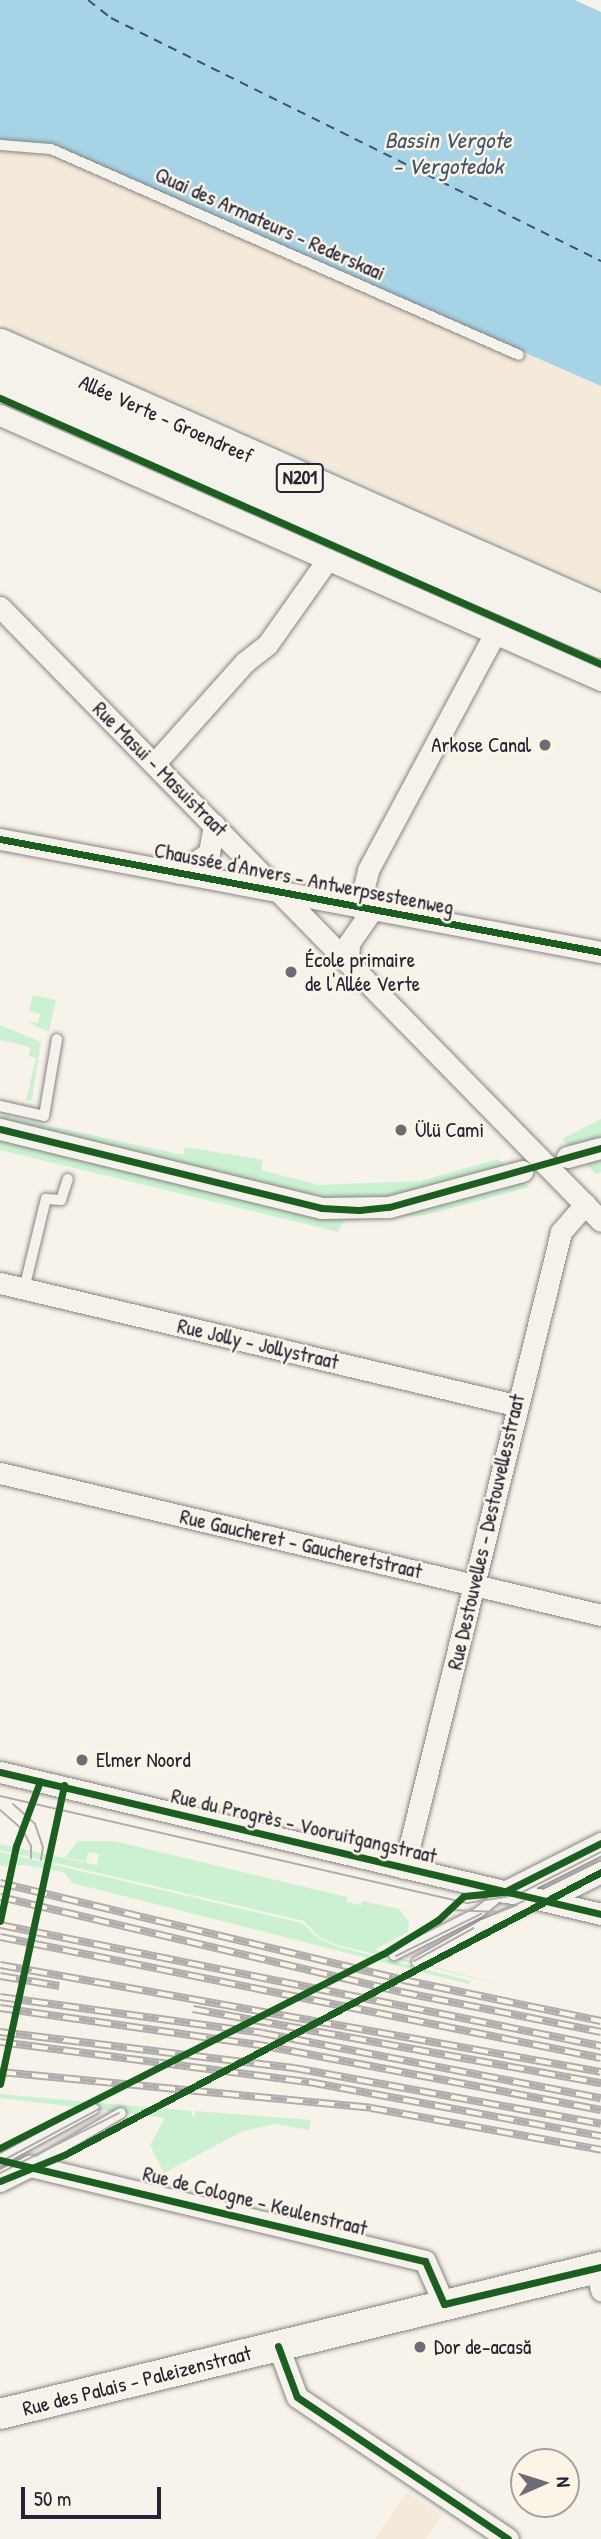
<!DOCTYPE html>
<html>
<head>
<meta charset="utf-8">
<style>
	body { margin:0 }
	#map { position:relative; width:601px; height:2539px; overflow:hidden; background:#f7f3ea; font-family:"Patrick Hand",sans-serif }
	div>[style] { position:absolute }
	.built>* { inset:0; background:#f5e9da }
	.green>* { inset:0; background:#cbf1d2 }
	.water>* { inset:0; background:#a6d3e6 }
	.ferry>* { height:2px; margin-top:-1px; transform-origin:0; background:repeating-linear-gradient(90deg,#3f536e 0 9px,transparent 0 16px) }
	.roads { filter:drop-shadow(0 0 2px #868485) drop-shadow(0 0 2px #868485) }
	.lane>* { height:10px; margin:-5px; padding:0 5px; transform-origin:5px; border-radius:5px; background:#f5f2ec }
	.street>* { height:21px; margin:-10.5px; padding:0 10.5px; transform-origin:10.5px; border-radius:10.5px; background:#f5f2ec }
	.secondary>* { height:30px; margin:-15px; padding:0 15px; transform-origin:15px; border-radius:15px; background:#f5f2ec }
	.primary>* { height:33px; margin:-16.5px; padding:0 16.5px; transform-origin:16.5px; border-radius:16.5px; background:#f5f2ec }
	.tram>* { height:2px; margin:-1px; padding:0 1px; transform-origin:1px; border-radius:1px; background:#b0aead }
	.rail>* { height:8px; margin-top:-4px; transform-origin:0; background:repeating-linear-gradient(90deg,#fcf5e5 0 16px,#b0aead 0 32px); box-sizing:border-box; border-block:2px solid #b0aead }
	.cycleway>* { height:7px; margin:-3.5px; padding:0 3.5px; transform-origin:3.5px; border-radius:3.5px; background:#1b5e20 }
	.dots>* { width:19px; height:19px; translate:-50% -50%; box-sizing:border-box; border:4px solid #fcf5e5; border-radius:50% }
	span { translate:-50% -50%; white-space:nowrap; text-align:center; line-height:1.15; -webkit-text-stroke:5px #fcf5e5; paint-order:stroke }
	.shield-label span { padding:2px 5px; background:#fcf5e5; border:2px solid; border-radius:5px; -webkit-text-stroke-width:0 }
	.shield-label { font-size:19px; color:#22223b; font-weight:700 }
	.street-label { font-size:21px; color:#22223b }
	.poi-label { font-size:21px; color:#22223b }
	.right { translate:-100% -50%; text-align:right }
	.left { translate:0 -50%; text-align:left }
	.water-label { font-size:23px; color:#3f536e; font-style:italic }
	.north { position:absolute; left:510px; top:2448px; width:70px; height:70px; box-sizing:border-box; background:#fcf5e5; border:2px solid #a5a1a1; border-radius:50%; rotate:87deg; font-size:19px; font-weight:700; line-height:28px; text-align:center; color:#22223b }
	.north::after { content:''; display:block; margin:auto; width:24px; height:32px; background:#6d6b78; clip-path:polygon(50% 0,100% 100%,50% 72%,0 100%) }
	.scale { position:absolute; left:21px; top:2487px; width:140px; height:32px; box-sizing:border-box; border:4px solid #22223b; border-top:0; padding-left:9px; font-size:21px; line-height:24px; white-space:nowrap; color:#22223b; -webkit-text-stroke:5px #fcf5e5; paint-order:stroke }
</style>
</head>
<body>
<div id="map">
	<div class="built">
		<i style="clip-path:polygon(0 141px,50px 145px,601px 386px,601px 588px,0 322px)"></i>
		<i style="clip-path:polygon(407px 2492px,442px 2515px,425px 2539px,375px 2539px)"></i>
	</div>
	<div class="green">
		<i style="clip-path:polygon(33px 995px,56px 1000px,49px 1032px,27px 1022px,38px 1023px,40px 1014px,29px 1011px)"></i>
		<i style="clip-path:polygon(0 1025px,41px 1042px,32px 1100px,26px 1101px,36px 1058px,29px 1056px,30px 1047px,0 1040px)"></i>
		<i style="clip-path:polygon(0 1115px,183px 1155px,185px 1147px,263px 1160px,261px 1170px,319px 1185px,420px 1181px,498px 1159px,529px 1187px,426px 1215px,344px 1221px,338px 1232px,0 1150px)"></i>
		<i style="clip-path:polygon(601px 1119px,601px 1172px,596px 1174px,562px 1139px)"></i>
		<i style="clip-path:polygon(78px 1841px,114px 1841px,347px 1897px,347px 1902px,361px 1905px,362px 1901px,399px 1909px,409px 1922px,408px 1932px,376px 1949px,380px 1953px,523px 1990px,341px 1946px,320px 1938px,304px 1921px,0 1850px,0 1844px,97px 1865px,99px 1854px,88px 1852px,86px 1862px,65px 1857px)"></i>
		<i style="clip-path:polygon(0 1852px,302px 1923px,319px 1939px,339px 1947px,470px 1981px,469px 1984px,72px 1883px,64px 1872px,25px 1865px,0 1866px)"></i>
		<i style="clip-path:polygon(0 2094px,191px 2111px,194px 2119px,195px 2111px,311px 2120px,309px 2130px,275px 2124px,243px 2131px,164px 2173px,150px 2145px,165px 2118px,0 2098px)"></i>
	</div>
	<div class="water">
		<i style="clip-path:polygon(0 0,575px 0,601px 12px,601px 386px,50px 145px,0 141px)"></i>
	</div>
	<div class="ferry">
		<i style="left:88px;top:0;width:29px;rotate:38deg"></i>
		<i style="left:111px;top:18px;width:547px;rotate:26.38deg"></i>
	</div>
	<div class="roads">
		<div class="lane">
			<i style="left:0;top:145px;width:51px;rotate:4.5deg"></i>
			<i style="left:51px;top:149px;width:511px;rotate:23.76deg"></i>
			<i style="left:0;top:1106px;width:45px;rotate:12.8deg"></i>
			<i style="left:44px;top:1116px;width:78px;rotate:-80.4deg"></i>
			<i style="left:24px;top:1289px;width:93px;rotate:-76.3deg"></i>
			<i style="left:46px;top:1199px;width:15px;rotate:4deg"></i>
			<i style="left:61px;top:1200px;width:22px;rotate:-72deg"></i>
			<i style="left:394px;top:1955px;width:95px;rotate:-26.8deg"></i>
			<i style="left:479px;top:1912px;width:32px;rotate:-39deg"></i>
			<i style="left:417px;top:1962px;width:76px;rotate:-29.3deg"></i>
			<i style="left:483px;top:1925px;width:58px;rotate:-22.2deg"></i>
			<i style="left:0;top:2160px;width:107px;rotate:-28.5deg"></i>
			<i style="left:30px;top:2166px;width:105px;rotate:-30.2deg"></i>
		</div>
		<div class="street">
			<i style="left:0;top:415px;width:657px;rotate:23.79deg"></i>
			<i style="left:0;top:607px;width:859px;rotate:45.61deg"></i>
			<i style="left:154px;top:764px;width:137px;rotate:-48.3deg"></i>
			<i style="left:245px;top:662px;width:28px;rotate:-38deg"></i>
			<i style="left:267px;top:645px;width:105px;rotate:-54.7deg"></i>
			<i style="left:0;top:839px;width:612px;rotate:10.65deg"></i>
			<i style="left:179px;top:873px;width:36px;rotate:-34deg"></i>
			<i style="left:209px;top:853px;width:29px;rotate:-80deg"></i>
			<i style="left:359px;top:907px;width:38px;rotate:-76deg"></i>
			<i style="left:368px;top:870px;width:267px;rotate:-61.8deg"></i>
			<i style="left:348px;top:963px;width:20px;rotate:-87deg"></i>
			<i style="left:349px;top:943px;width:40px;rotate:-55.1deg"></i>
			<i style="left:0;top:1129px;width:331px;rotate:13.8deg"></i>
			<i style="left:321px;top:1208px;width:68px;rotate:-0.8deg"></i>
			<i style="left:389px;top:1207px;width:138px;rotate:-15.1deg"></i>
			<i style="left:567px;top:1157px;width:35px;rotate:-15deg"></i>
			<i style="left:0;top:1283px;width:529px;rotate:13.33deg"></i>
			<i style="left:0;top:1473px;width:618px;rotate:13.29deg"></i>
			<i style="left:0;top:1772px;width:618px;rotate:13.29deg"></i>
			<i style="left:404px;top:1868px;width:655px;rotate:-76.13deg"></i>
			<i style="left:561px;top:1232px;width:37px;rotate:-49deg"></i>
			<i style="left:504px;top:1892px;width:109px;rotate:-26.8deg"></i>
			<i style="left:545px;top:1900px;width:63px;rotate:-26.6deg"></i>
			<i style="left:0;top:2181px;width:34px;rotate:-27deg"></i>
			<i style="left:30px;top:2166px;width:406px;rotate:13.5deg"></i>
			<i style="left:425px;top:2261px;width:47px;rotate:66.2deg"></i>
			<i style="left:596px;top:2268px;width:23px;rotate:77deg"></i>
			<i style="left:278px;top:2346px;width:54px;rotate:69.6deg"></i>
			<i style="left:297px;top:2397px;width:254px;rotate:33.9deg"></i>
		</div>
		<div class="secondary">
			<i style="left:0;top:2414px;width:619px;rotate:-13.74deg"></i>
		</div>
		<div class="primary">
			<i style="left:0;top:345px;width:657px;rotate:23.87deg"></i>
			<i style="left:0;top:379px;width:656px;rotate:23.55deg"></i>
		</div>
	</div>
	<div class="tram">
		<i style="left:0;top:1796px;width:480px;rotate:12.9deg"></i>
		<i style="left:468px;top:1903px;width:50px;rotate:-9.3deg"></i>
		<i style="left:517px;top:1895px;width:94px;rotate:-27.1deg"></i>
		<i style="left:13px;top:1804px;width:30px;rotate:42deg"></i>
		<i style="left:35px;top:1824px;width:24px;rotate:71deg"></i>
		<i style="left:43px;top:1847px;width:13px;rotate:99deg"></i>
		<i style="left:0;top:1810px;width:29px;rotate:41deg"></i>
		<i style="left:22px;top:1829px;width:19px;rotate:62deg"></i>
		<i style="left:31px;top:1846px;width:12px;rotate:90deg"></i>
		<i style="left:450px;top:1910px;width:47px;rotate:2.4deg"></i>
		<i style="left:497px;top:1912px;width:29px;rotate:-22deg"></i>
		<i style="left:396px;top:1956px;width:95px;rotate:-26.3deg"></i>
		<i style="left:414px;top:1961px;width:68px;rotate:-28.8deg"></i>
		<i style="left:2px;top:2161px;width:112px;rotate:-28.2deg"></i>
		<i style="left:0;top:2173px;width:133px;rotate:-26.8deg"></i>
	</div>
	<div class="rail">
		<i style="left:0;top:1883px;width:415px;rotate:13.5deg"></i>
		<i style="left:403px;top:1980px;width:202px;rotate:11.7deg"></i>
		<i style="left:0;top:1897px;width:412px;rotate:13.3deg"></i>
		<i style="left:401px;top:1992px;width:204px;rotate:11.3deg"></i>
		<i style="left:0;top:1925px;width:613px;rotate:11.38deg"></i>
		<i style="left:0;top:1937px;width:613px;rotate:11.38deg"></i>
		<i style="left:0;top:1965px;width:610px;rotate:10.09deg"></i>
		<i style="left:0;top:1976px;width:60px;rotate:9.6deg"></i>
		<i style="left:0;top:1997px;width:264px;rotate:7.8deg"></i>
		<i style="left:262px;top:2033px;width:345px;rotate:10.9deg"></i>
		<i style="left:0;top:2008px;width:263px;rotate:8.1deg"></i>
		<i style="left:260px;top:2045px;width:347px;rotate:10.8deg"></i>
		<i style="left:193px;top:2009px;width:415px;rotate:10.3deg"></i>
		<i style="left:0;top:2032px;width:296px;rotate:7deg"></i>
		<i style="left:294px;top:2068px;width:312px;rotate:10.3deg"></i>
		<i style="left:0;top:2042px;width:312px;rotate:7.4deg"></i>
		<i style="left:309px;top:2082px;width:297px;rotate:10.5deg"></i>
		<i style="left:0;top:2072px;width:373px;rotate:5.5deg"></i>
		<i style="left:371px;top:2108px;width:234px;rotate:10.3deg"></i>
	</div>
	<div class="cycleway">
		<i style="left:0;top:398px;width:657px;rotate:23.87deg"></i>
		<i style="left:0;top:839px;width:612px;rotate:10.65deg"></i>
		<i style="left:0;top:1129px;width:331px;rotate:13.8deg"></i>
		<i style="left:321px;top:1208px;width:38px;rotate:3deg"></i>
		<i style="left:359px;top:1210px;width:30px;rotate:-6deg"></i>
		<i style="left:389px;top:1207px;width:220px;rotate:-15.6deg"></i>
		<i style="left:0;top:1772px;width:618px;rotate:13.29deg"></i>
		<i style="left:0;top:1921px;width:77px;rotate:-78deg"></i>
		<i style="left:16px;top:1846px;width:69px;rotate:-69.7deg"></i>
		<i style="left:0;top:2084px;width:306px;rotate:-77.9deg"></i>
		<i style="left:0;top:2148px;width:429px;rotate:-26.9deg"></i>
		<i style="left:383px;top:1954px;width:65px;rotate:-31.7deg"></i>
		<i style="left:438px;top:1920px;width:35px;rotate:-43deg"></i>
		<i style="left:464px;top:1896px;width:40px;rotate:-5.7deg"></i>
		<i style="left:504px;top:1892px;width:109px;rotate:-26.8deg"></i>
		<i style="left:0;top:2160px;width:437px;rotate:13.4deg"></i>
		<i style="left:425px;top:2261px;width:47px;rotate:66.2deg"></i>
		<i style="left:444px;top:2304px;width:161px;rotate:-13.3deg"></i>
		<i style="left:0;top:2181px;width:71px;rotate:-22.2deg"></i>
		<i style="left:66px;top:2154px;width:605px;rotate:-27.79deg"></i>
		<i style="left:278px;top:2346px;width:54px;rotate:69.6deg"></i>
		<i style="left:297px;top:2397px;width:254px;rotate:33.9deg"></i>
	</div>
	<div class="dots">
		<i style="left:545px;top:745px;background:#6d6b78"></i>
		<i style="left:291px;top:972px;background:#6d6b78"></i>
		<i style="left:401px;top:1130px;background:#6d6b78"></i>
		<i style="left:82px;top:1760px;background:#6d6b78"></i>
		<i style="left:420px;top:2347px;background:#6d6b78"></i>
	</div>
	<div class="shield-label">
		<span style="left:300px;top:478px">N201</span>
	</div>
	<div class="street-label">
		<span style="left:270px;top:224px;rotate:24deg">Quai des Armateurs - Rederskaai</span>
		<span style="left:166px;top:419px;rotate:24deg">Allée Verte - Groendreef</span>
		<span style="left:160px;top:769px;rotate:45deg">Rue Masui - Masuistraat</span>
		<span style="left:304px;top:879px;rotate:11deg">Chaussée d'Anvers - Antwerpsesteenweg</span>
		<span style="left:258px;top:1344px;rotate:13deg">Rue Jolly - Jollystraat</span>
		<span style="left:486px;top:1532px;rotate:-77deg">Rue Destouvelles - Destouvellesstraat</span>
		<span style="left:301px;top:1544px;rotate:13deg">Rue Gaucheret - Gaucheretstraat</span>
		<span style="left:304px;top:1826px;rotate:13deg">Rue du Progrès - Vooruitgangstraat</span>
		<span style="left:255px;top:2201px;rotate:14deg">Rue de Cologne - Keulenstraat</span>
		<span style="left:137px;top:2381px;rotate:-14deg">Rue des Palais - Paleizenstraat</span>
	</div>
	<div class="poi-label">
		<span class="right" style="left:531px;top:745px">Arkose Canal</span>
		<span class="left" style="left:305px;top:972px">École primaire<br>de l'Allée Verte</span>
		<span class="left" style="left:415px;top:1130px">Ülü Cami</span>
		<span class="left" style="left:96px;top:1760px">Elmer Noord</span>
		<span class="left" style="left:434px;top:2347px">Dor de-acasă</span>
	</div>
	<div class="water-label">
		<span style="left:448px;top:153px">Bassin Vergote<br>- Vergotedok</span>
	</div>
	<div class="north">N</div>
	<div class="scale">50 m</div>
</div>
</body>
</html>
